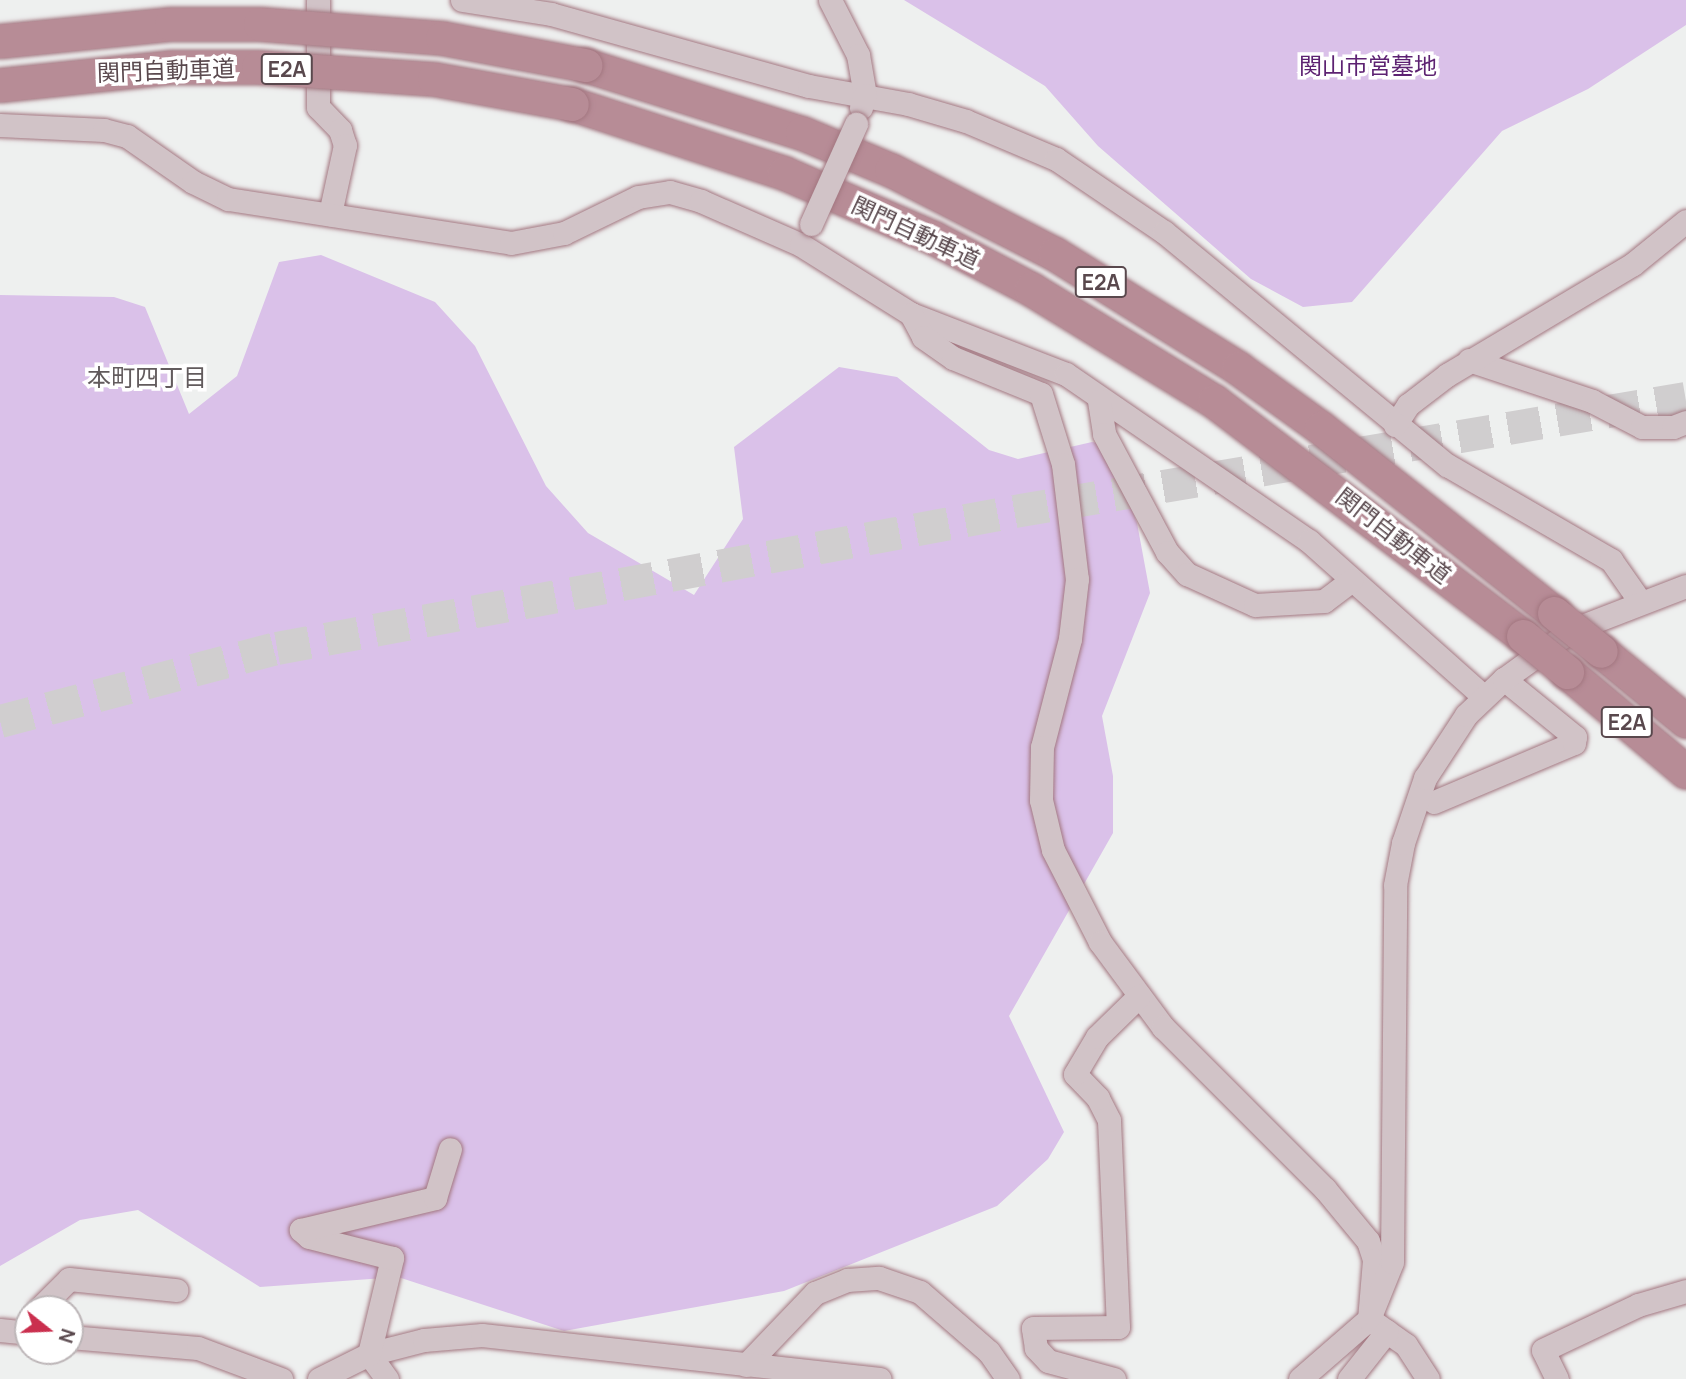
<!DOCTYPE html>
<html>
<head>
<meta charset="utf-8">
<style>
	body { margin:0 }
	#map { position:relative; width:1686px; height:1379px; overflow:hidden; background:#eef0ef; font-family:Manrope,"Noto Sans JP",sans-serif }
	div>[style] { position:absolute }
	.green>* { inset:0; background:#dac1e9 }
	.highway-tunnel>* { height:33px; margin-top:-16.5px; transform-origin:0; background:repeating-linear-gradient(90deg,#d0cecf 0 33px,transparent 0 50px) }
	.roads { filter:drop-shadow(0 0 2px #a37781) drop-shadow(0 0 2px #a37781) }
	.minor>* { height:23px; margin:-11.5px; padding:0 11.5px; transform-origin:11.5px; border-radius:11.5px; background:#d1c3c7 }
	.highway>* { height:33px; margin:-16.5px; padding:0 16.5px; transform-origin:16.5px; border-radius:16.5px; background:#b78c96 }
	.bridges { filter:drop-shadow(0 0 2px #a37781) drop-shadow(0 0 2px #a37781) }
	.minor-bridge>* { height:23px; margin:-11.5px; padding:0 11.5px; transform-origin:11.5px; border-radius:11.5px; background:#d1c3c7 }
	.highway-bridge>* { height:33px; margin:-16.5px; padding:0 16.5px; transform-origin:16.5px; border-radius:16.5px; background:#b78c96 }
	span { translate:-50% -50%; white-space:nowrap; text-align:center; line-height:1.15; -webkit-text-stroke:7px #fff; paint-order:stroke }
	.shield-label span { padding:2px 5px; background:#fff; border:2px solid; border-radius:5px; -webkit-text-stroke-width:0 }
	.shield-label { font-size:21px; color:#59484d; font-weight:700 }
	.park-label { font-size:23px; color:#5d2272 }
	.street-label { font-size:23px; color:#59484d }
	.neighbourhood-label { font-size:24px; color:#625b5d }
	.north { position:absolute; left:14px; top:1295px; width:70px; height:70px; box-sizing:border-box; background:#fff; border:2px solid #bdb6b8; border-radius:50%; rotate:108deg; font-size:19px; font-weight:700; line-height:28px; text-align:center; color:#59484d }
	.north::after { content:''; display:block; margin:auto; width:24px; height:32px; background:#ca2f4e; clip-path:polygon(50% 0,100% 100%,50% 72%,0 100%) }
</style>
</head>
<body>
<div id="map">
	<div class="green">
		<i style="clip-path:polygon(904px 0,1686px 0,1686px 25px,1588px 89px,1502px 131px,1352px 302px,1303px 307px,1251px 279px,1098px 146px,1045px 86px)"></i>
		<i style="clip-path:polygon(321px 255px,435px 302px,475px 346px,546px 486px,588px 533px,694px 595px,743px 519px,734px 447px,839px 367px,897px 377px,989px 450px,1018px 459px,1092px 442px,1108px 445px,1137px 523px,1150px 593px,1102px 716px,1113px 776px,1113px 833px,1009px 1016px,1064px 1132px,1048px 1159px,997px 1206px,784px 1291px,564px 1331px,398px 1277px,260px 1287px,138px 1210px,80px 1220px,0 1266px,0 295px,114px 297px,145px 307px,189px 414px,237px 376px,279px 262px)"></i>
	</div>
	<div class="highway-tunnel">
		<i style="left:0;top:721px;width:286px;rotate:-14.8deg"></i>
		<i style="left:277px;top:648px;width:751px;rotate:-10.52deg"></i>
		<i style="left:1015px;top:511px;width:680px;rotate:-9.56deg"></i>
	</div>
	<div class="roads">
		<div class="minor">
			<i style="left:318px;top:0;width:107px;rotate:90deg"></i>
			<i style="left:318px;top:107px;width:32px;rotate:46deg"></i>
			<i style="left:340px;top:130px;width:16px;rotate:72deg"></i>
			<i style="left:345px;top:145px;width:71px;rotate:102.3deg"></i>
			<i style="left:462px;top:0;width:90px;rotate:8.9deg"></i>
			<i style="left:551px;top:14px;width:268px;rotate:15.6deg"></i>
			<i style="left:809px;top:86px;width:101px;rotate:10.3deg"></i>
			<i style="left:908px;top:104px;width:60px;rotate:16.3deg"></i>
			<i style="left:966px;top:121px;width:98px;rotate:22.9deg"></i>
			<i style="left:1056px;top:159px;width:130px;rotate:34.1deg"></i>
			<i style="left:1164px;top:232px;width:367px;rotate:39.5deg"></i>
			<i style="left:1447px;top:465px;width:190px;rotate:30.1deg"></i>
			<i style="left:1611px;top:560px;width:49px;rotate:55deg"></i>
			<i style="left:830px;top:0;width:62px;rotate:63deg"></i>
			<i style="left:858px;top:55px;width:41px;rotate:80.1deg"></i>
			<i style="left:865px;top:95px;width:13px;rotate:108deg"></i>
			<i style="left:0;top:125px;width:104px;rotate:2.8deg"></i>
			<i style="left:104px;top:130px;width:24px;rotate:15deg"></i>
			<i style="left:127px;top:136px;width:80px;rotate:34.9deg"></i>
			<i style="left:193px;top:182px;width:39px;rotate:26deg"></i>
			<i style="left:228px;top:199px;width:286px;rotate:8.8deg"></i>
			<i style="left:511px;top:243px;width:54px;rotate:-10.7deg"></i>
			<i style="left:564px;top:233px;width:82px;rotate:-25.9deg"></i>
			<i style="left:638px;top:197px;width:32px;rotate:-9deg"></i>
			<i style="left:670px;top:192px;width:32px;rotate:16deg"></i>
			<i style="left:701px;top:201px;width:109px;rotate:23.7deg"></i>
			<i style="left:801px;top:245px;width:130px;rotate:32.1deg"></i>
			<i style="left:911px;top:314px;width:166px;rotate:21.2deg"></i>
			<i style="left:1066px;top:374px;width:295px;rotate:34.5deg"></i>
			<i style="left:1309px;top:541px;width:233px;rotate:41.7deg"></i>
			<i style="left:911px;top:314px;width:26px;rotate:62deg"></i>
			<i style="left:923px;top:337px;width:37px;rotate:35deg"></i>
			<i style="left:953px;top:358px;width:95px;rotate:22.2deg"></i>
			<i style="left:1041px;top:394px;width:73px;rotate:72.6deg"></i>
			<i style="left:1063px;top:464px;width:116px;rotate:83.1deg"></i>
			<i style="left:1077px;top:579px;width:60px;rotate:96.7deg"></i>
			<i style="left:1070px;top:639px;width:112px;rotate:104.5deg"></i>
			<i style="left:1042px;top:747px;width:53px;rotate:91.1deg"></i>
			<i style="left:1041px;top:800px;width:51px;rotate:76.5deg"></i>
			<i style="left:1053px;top:850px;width:103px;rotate:62.9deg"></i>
			<i style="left:1100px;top:942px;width:106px;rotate:53.5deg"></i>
			<i style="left:1163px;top:1027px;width:229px;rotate:45deg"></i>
			<i style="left:1325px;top:1189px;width:67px;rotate:50.4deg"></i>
			<i style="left:1368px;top:1241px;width:20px;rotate:72deg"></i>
			<i style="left:1374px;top:1260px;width:59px;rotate:94.8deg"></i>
			<i style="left:1469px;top:360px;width:130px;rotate:18.4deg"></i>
			<i style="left:1592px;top:401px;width:56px;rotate:27.5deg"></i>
			<i style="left:1642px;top:427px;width:31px"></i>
			<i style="left:1673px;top:427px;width:14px;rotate:-21deg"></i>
			<i style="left:1099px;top:401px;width:33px;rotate:81deg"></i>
			<i style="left:1104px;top:434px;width:134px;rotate:61.9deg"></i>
			<i style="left:1167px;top:552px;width:30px;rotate:48deg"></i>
			<i style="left:1187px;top:574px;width:75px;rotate:24.5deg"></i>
			<i style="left:1255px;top:605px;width:69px;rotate:-3.3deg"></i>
			<i style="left:1324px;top:601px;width:34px;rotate:-37deg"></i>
			<i style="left:1395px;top:425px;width:24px;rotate:-57deg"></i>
			<i style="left:1408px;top:405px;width:49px;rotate:-37.6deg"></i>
			<i style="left:1447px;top:375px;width:217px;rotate:-30.8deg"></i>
			<i style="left:1633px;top:264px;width:68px;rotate:-39.1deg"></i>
			<i style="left:1434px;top:802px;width:152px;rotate:-22.9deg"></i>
			<i style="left:1574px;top:743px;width:6px;rotate:-81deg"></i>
			<i style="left:1575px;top:737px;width:92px;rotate:-140.8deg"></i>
			<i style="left:39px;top:1309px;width:42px;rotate:-45deg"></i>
			<i style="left:69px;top:1279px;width:108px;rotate:5.9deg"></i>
			<i style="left:1369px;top:1319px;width:45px;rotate:35.1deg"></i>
			<i style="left:1406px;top:1345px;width:40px;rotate:57.1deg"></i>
			<i style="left:0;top:1330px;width:28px;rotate:6deg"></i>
			<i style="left:70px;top:1337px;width:128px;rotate:4.9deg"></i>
			<i style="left:198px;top:1348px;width:89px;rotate:20.5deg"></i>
			<i style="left:746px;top:1365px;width:100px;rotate:-46.2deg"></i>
			<i style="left:815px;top:1293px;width:35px;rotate:-22deg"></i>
			<i style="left:847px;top:1280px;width:32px;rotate:-4deg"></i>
			<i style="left:879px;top:1278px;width:43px;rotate:18.9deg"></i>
			<i style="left:920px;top:1292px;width:91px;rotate:41deg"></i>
			<i style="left:989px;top:1352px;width:33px;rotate:55deg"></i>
			<i style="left:319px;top:1379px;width:56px;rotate:-26.6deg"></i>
			<i style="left:369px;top:1354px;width:57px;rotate:-14.3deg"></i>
			<i style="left:424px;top:1340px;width:58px;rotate:-4.9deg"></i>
			<i style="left:482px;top:1335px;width:400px;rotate:6.3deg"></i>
			<i style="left:387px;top:1379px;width:31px;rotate:-126deg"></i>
			<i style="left:369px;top:1354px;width:99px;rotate:-76.5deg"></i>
			<i style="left:392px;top:1258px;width:86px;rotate:-165.8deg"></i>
			<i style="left:309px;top:1237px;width:11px;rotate:-139deg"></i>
			<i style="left:301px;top:1230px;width:138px;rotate:-13.4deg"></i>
			<i style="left:435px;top:1198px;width:51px;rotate:-73deg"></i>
			<i style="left:1114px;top:1379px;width:68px;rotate:-164.7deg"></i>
			<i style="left:1048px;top:1361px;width:18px;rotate:-133deg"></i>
			<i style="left:1036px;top:1348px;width:20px;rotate:-99deg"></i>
			<i style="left:1033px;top:1328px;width:85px;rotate:-0.7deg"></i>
			<i style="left:1118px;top:1327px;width:207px;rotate:-92.5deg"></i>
			<i style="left:1109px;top:1120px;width:25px;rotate:-117deg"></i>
			<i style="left:1098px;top:1098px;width:33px;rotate:-134deg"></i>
			<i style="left:1075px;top:1074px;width:43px;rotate:-59.3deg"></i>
			<i style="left:1097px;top:1037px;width:59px;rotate:-44.3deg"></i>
			<i style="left:1300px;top:1379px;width:91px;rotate:-41deg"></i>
			<i style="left:1369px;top:1319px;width:61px;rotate:-68deg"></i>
			<i style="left:1392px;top:1262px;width:377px;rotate:-89.5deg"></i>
			<i style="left:1395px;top:885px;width:43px;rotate:-79.2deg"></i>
			<i style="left:1403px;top:843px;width:69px;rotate:-71.3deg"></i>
			<i style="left:1425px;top:778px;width:75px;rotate:-56.9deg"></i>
			<i style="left:1466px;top:715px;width:52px;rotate:-43.5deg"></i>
			<i style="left:1504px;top:679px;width:84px;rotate:-35.8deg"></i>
			<i style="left:1572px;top:630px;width:122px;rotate:-21.1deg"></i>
			<i style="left:1349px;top:1379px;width:61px;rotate:-51.6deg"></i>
			<i style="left:1557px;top:1379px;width:32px;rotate:-116deg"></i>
			<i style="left:1543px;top:1350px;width:105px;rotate:-25.3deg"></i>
			<i style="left:1638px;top:1305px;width:50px;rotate:-16.3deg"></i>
		</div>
		<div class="highway">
			<i style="left:585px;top:65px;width:227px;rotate:17.4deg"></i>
			<i style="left:802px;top:133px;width:96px;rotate:22.6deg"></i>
			<i style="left:891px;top:170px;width:184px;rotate:27.1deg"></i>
			<i style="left:1055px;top:254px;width:216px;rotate:31.9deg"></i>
			<i style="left:1238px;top:368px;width:102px;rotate:35.9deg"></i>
			<i style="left:1321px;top:428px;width:298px;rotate:38.4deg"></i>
			<i style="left:572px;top:104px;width:223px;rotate:18deg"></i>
			<i style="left:784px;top:173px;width:163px;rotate:23.4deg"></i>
			<i style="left:934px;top:238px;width:110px;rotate:27.7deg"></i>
			<i style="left:1031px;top:289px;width:215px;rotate:31.5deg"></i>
			<i style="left:1214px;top:401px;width:388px;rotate:37.3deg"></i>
			<i style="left:1601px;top:651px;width:110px;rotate:39.5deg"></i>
			<i style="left:1567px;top:672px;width:155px;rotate:40deg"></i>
		</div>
	</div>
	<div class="bridges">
		<div class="minor-bridge">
			<i style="left:811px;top:224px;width:110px;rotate:-65.8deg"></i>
		</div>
		<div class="highway-bridge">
			<i style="left:0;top:41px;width:172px;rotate:-5.7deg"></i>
			<i style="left:171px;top:24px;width:89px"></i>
			<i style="left:260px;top:24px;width:183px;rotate:4.4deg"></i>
			<i style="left:442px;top:38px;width:146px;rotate:10.7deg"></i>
			<i style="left:0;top:85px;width:173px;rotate:-6deg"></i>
			<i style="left:172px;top:67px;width:86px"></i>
			<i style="left:258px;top:67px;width:176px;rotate:3.9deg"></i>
			<i style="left:434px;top:79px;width:140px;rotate:10.3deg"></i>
			<i style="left:1554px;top:613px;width:60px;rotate:39deg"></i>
			<i style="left:1523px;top:636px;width:57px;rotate:39.3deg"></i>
		</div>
	</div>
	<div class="shield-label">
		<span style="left:287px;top:69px">E2A</span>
		<span style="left:1101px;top:282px">E2A</span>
		<span style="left:1627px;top:722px">E2A</span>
	</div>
	<div class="park-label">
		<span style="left:1368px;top:65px">関山市営墓地</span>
	</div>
	<div class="street-label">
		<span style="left:166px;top:70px;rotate:-2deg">関門自動車道</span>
		<span style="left:916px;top:232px;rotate:25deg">関門自動車道</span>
		<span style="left:1394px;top:535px;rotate:38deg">関門自動車道</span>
	</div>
	<div class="neighbourhood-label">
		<span style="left:147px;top:377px">本町四丁目</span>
	</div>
	<div class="north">N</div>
</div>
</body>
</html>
